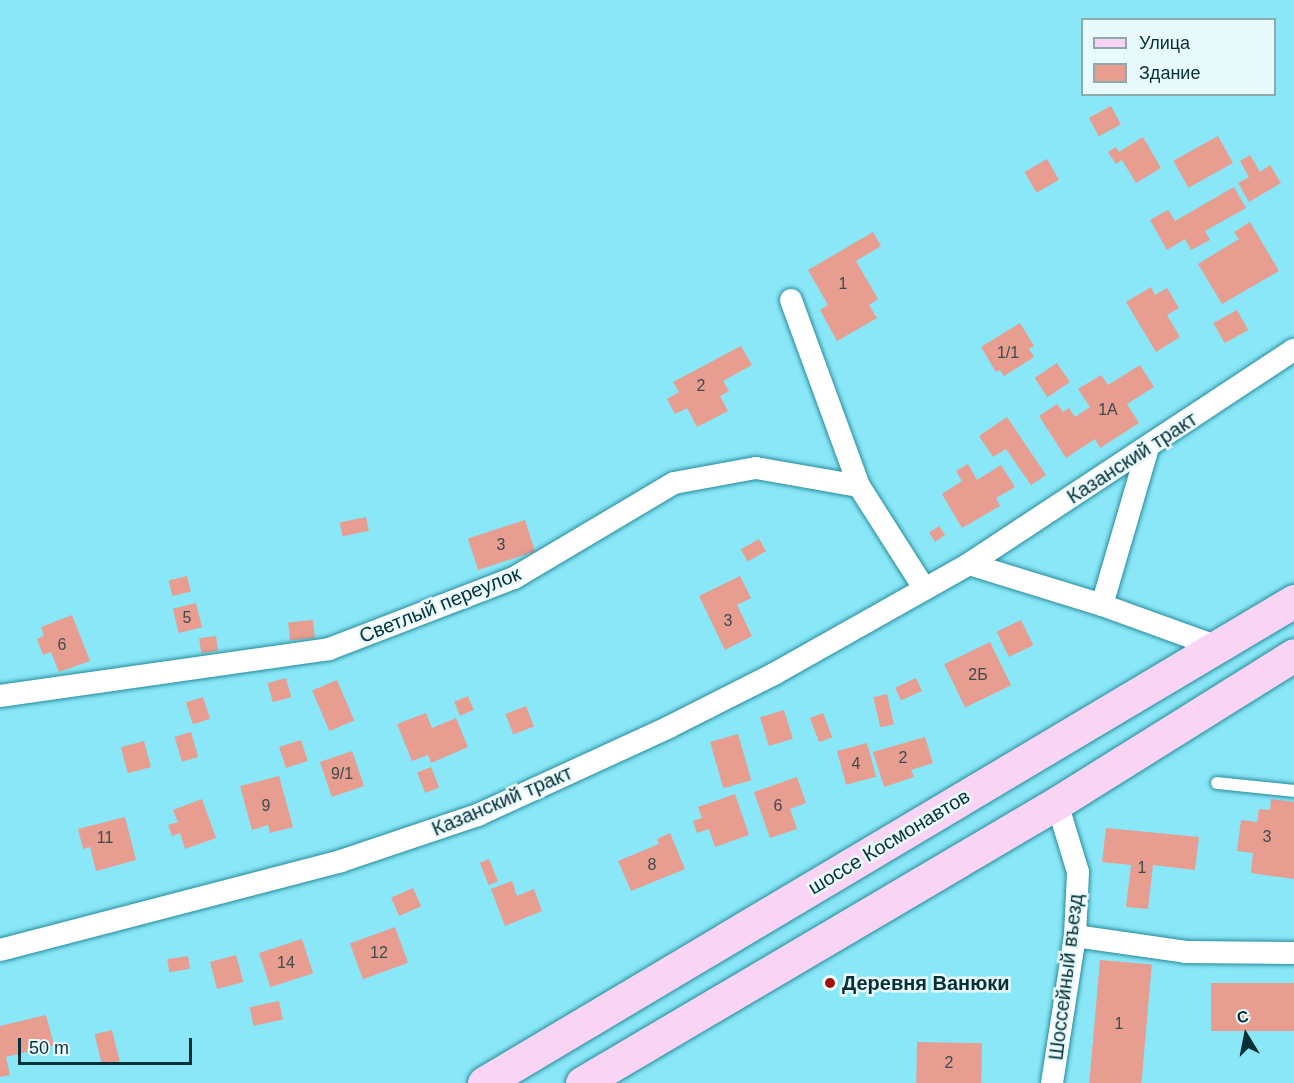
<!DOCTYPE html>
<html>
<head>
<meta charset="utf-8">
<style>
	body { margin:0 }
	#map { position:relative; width:1294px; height:1083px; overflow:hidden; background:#8ae7f7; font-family:Helvetica,sans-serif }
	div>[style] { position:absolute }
	.building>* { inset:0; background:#e79d90; transform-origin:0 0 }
	.roads { filter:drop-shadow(0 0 2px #268b9a) drop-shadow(0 0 2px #268b9a) }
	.lane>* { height:12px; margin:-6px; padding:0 6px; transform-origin:6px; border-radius:6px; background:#fff }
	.street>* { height:22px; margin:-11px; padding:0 11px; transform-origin:11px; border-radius:11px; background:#fff }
	.primary>* { height:33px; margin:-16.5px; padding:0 16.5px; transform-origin:16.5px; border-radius:16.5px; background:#f9d4f5 }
	.dots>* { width:16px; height:16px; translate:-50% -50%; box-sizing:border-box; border:3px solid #e9fafd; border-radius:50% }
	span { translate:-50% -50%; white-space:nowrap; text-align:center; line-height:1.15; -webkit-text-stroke:5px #e9fafd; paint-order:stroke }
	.number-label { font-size:16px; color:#3e4b4d }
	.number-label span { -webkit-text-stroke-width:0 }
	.street-label { font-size:20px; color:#063037 }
	.poi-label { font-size:20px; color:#063037; font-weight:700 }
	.left { translate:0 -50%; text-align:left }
	.legend { position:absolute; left:1081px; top:18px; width:195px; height:78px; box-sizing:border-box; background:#e9fafd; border:2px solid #8ea9ae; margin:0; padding:8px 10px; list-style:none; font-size:18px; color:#063037 }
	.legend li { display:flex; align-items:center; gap:12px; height:30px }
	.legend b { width:30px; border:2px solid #8ea9ae }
	.north { position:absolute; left:1216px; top:1005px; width:60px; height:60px; -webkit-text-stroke:4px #e9fafd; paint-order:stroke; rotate:350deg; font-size:16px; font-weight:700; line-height:24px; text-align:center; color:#063037 }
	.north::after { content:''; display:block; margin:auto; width:21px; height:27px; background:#063037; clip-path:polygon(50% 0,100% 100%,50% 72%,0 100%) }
	.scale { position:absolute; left:18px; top:1038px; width:174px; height:27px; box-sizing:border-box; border:3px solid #063037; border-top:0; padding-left:8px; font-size:18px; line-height:21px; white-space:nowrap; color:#063037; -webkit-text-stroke:4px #e9fafd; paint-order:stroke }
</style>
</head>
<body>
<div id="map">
	<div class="building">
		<i style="left:1111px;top:106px;width:21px;height:25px;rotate:62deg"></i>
		<i style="left:1218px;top:136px;width:31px;height:51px;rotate:61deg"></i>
		<i style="clip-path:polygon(1143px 137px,1161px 168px,1136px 183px,1122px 160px,1116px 164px,1108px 152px,1116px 147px,1119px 152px)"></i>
		<i style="clip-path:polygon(1250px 155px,1260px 172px,1270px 165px,1281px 183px,1249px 202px,1238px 183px,1249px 177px,1240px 161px)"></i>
		<i style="left:1047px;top:159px;width:24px;height:26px;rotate:60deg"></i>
		<i style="clip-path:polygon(1234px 187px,1246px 208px,1205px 231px,1210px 240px,1191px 250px,1185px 239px,1167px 250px,1150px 220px,1168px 210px,1175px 221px)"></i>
		<i style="clip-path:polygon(1250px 222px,1279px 271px,1222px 304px,1198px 264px,1239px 239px,1234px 232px)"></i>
		<i style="clip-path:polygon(873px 232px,881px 246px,856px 261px,878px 299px,869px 305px,877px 318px,837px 341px,820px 310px,828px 305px,808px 270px)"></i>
		<i style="clip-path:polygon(1151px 287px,1155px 295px,1167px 288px,1179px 308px,1167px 315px,1180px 337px,1156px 352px,1126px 302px)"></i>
		<i style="left:1237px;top:310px;width:23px;height:27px;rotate:61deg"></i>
		<i style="clip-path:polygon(1020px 323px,1034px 346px,1029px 349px,1034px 357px,1004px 376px,1000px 370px,996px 372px,981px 347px)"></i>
		<i style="clip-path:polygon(741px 346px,752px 365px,723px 381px,729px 391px,720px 396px,728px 411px,697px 427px,687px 408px,675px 414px,667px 399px,679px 392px,673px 382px)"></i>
		<i style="left:1057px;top:363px;width:23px;height:27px;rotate:56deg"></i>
		<i style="clip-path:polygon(1140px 365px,1154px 387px,1127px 404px,1139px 423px,1100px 448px,1095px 439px,1066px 458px,1039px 416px,1057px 404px,1063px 412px,1069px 408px,1075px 417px,1090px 407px,1078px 389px,1101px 375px,1108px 385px)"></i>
		<i style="clip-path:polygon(1007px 417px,1046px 475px,1031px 485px,1006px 449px,993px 457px,979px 436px)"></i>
		<i style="clip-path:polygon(968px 464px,977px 480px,1001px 465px,1015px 487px,996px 498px,1000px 506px,962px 528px,942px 494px,962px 481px,956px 471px)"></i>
		<i style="left:366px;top:517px;width:14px;height:27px;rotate:78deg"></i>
		<i style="left:525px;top:520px;width:33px;height:60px;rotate:72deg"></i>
		<i style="left:939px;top:526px;width:11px;height:12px;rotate:56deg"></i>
		<i style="left:759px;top:539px;width:14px;height:21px;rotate:60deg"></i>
		<i style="left:187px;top:576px;width:16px;height:19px;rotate:76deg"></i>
		<i style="clip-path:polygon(740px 576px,751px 598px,737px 605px,752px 636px,725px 650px,699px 596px)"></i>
		<i style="left:196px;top:603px;width:25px;height:24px;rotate:76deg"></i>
		<i style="clip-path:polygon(72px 615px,90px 661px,59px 672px,51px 652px,43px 655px,37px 639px,44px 636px,41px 627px)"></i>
		<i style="left:313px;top:620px;width:18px;height:25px;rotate:84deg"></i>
		<i style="left:1021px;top:620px;width:28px;height:27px;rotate:64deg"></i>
		<i style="left:216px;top:636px;width:15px;height:17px;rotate:82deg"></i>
		<i style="left:990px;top:642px;width:48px;height:51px;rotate:64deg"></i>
		<i style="left:286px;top:678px;width:20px;height:19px;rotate:75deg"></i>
		<i style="left:916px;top:678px;width:14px;height:23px;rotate:65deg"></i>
		<i style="left:337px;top:680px;width:44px;height:27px;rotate:67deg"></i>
		<i style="left:887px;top:694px;width:31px;height:14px;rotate:77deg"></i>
		<i style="left:468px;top:696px;width:15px;height:15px;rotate:67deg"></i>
		<i style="left:203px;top:697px;width:23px;height:18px;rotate:72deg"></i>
		<i style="left:526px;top:706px;width:22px;height:22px;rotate:69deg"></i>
		<i style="left:784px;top:710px;width:30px;height:25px;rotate:73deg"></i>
		<i style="clip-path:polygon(426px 713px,432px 728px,456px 718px,468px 747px,431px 763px,428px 755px,412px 761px,397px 724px)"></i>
		<i style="left:823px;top:713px;width:26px;height:14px;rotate:69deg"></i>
		<i style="left:191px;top:732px;width:26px;height:17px;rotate:74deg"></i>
		<i style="left:738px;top:734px;width:48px;height:29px;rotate:74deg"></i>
		<i style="clip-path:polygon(925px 737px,933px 763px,911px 770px,914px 777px,884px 787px,873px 752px)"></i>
		<i style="left:301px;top:740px;width:22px;height:23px;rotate:72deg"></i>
		<i style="left:144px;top:741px;width:27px;height:24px;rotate:75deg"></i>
		<i style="left:867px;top:743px;width:35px;height:31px;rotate:75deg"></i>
		<i style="left:352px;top:751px;width:37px;height:34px;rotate:71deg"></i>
		<i style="left:431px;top:767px;width:22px;height:15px;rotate:68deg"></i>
		<i style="clip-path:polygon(279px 776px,293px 827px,270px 833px,268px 825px,252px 830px,240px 786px)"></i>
		<i style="clip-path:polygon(797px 777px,806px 803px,790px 809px,797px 829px,770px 838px,754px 792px)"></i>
		<i style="clip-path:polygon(735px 794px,749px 835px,715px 847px,709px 829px,697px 833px,693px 821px,702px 818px,698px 807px)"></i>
		<i style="clip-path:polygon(202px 799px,216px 838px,185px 849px,180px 833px,172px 836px,168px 825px,178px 822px,173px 810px)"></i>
		<i style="clip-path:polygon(1271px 799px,1294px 802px,1294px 879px,1251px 873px,1253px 853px,1237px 851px,1241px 820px,1257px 822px,1259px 809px,1270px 810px)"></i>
		<i style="clip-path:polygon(125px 817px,136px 860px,96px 871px,90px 847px,83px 849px,78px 829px)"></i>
		<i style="clip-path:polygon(1106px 828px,1199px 837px,1195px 870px,1153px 865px,1148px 909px,1126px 907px,1131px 865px,1102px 862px)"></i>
		<i style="clip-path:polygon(670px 833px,685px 869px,631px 891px,618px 861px,659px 844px,657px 839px)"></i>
		<i style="left:489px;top:859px;width:24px;height:10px;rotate:68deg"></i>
		<i style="clip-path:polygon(512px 881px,517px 896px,534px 889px,542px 911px,505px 926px,491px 889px)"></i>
		<i style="left:413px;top:888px;width:20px;height:24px;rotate:66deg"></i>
		<i style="left:395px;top:927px;width:38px;height:48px;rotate:70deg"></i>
		<i style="left:302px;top:939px;width:36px;height:45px;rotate:72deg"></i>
		<i style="left:236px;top:955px;width:28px;height:27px;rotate:75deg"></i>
		<i style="left:188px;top:956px;width:13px;height:21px;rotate:81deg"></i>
		<i style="left:1100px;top:960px;width:52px;height:124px;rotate:5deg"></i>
		<i style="left:1294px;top:983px;width:48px;height:83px;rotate:90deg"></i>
		<i style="left:279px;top:1001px;width:19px;height:30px;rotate:78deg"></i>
		<i style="clip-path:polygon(46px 1015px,54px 1045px,6px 1057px,10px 1075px,0 1077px,0 1026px)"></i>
		<i style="left:112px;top:1030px;width:32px;height:18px;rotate:76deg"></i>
		<i style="left:917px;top:1042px;width:65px;height:41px;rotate:1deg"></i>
	</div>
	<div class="roads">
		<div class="lane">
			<i style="left:1217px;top:783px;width:77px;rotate:5.9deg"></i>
		</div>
		<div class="street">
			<i style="left:791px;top:300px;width:198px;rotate:69.9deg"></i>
			<i style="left:969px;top:564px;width:139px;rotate:17.1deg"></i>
			<i style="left:1102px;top:605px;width:123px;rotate:19.9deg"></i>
			<i style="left:1102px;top:605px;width:164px;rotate:-73.7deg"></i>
			<i style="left:0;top:696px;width:332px;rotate:-8.1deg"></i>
			<i style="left:329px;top:649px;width:198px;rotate:-21deg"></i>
			<i style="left:514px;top:578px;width:186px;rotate:-30.7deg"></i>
			<i style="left:674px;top:483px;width:83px;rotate:-10.4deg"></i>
			<i style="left:756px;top:468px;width:105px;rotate:9.9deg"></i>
			<i style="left:859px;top:486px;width:121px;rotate:57.5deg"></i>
			<i style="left:1075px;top:936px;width:112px;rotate:8.2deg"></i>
			<i style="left:1186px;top:952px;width:108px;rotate:0.5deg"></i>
			<i style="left:0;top:950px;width:352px;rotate:-14.6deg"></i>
			<i style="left:341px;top:861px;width:145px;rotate:-18.6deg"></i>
			<i style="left:478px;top:815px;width:210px;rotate:-24.7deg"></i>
			<i style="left:669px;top:727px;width:118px;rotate:-26.8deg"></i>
			<i style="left:774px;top:674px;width:224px;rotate:-29.4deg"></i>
			<i style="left:969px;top:564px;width:389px;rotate:-33.4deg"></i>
			<i style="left:1052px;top:1083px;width:149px;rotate:-81.1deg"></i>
			<i style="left:1075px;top:936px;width:64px;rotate:-87.3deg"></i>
			<i style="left:1078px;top:872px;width:72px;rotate:-106.9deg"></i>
		</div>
		<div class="primary">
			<i style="left:484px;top:1083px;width:943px;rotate:-30.76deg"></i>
			<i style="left:582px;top:1083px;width:551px;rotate:-30.52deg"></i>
			<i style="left:1057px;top:803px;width:279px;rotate:-32deg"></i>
		</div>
	</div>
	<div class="dots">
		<i style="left:830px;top:983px;background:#a7130a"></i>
	</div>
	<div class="number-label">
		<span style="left:843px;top:284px">1</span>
		<span style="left:1008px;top:353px">1/1</span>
		<span style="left:701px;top:386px">2</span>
		<span style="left:1108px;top:410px">1А</span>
		<span style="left:501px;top:545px">3</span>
		<span style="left:187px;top:618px">5</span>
		<span style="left:728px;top:621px">3</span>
		<span style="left:62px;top:645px">6</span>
		<span style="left:978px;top:675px">2Б</span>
		<span style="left:903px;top:758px">2</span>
		<span style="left:856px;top:764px">4</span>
		<span style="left:342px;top:774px">9/1</span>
		<span style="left:266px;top:806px">9</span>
		<span style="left:778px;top:806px">6</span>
		<span style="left:1267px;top:837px">3</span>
		<span style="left:105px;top:838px">11</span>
		<span style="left:652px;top:865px">8</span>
		<span style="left:1142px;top:868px">1</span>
		<span style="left:379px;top:953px">12</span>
		<span style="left:286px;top:963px">14</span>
		<span style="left:1119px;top:1024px">1</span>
		<span style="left:949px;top:1063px">2</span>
	</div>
	<div class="street-label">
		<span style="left:1132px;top:458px;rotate:-33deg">Казанский тракт</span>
		<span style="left:440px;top:605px;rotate:-22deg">Светлый переулок</span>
		<span style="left:502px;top:801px;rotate:-23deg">Казанский тракт</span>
		<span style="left:889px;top:842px;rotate:-31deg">шоссе Космонавтов</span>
		<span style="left:1066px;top:977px;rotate:-83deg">Шоссейный въезд</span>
	</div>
	<div class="poi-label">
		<span class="left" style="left:842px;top:983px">Деревня Ванюки</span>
	</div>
	<ul class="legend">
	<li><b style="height:8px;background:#f9d4f5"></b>Улица</li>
	<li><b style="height:16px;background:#e79d90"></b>Здание</li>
	</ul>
	<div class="north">С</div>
	<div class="scale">50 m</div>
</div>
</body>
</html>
